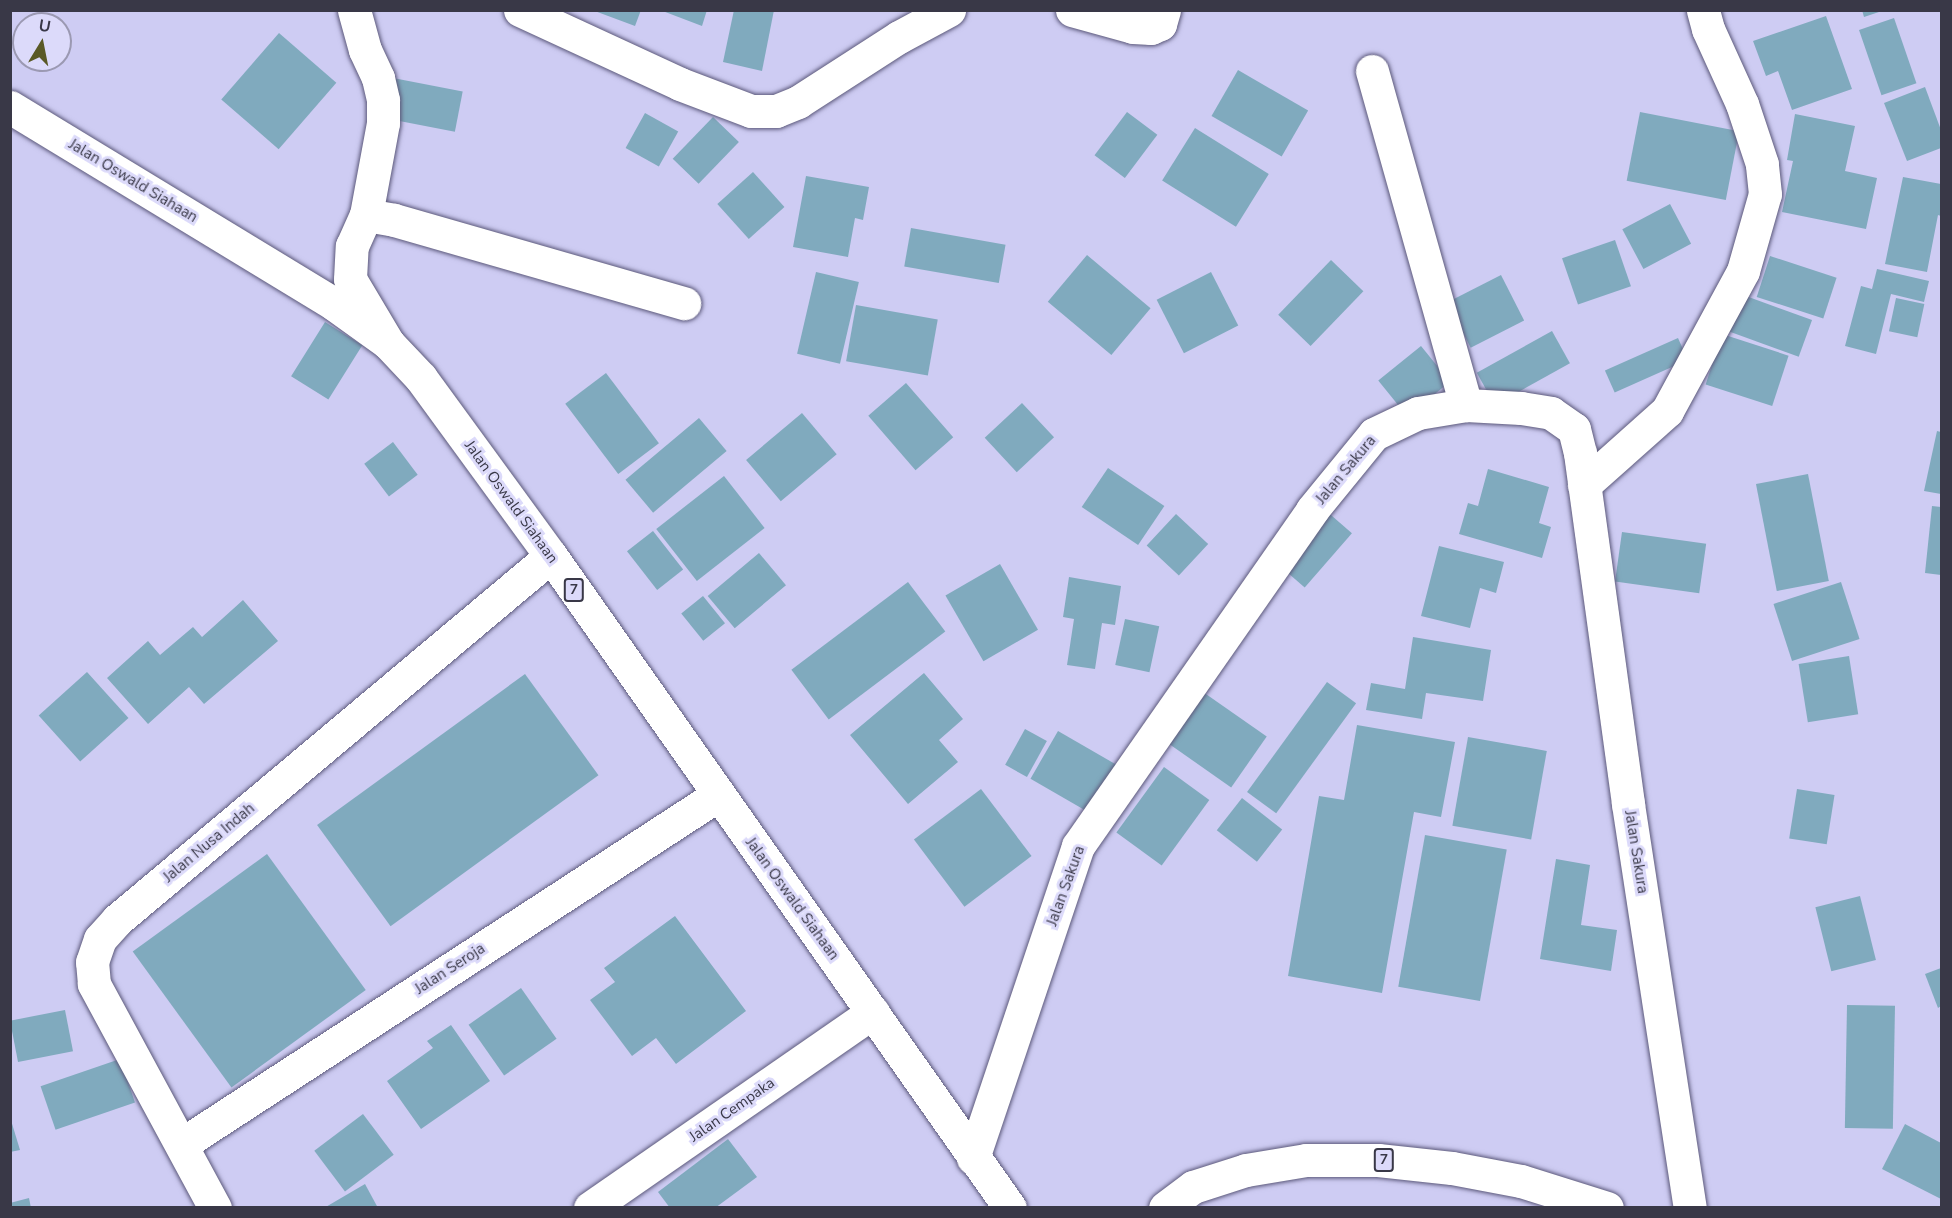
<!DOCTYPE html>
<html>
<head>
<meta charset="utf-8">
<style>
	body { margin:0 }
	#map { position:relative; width:1952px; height:1218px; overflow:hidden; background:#ceccf3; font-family:"Nunito Sans",sans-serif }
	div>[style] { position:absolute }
	.building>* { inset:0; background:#80aabe; transform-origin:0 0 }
	.roads { filter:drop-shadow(0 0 2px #5c597b) drop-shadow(0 0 2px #5c597b) }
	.minor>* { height:33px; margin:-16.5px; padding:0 16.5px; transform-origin:16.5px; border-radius:16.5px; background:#fff }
	.highway>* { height:33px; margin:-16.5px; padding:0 16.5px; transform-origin:16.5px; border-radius:16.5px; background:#fff }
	span { translate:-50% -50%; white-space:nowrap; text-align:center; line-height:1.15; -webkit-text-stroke:6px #dcdafa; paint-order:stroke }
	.shield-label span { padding:2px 4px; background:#dcdafa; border:2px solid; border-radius:4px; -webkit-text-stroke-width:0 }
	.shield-label { font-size:14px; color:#393847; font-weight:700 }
	.street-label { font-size:15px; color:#393847 }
	.frame { position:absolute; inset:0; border:12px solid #393847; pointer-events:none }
	.north { position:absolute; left:12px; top:12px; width:60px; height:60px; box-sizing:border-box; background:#dcdafa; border:2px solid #9b99b2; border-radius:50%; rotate:10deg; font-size:16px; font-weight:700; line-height:24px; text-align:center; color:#393847 }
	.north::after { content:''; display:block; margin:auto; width:21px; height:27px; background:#5a5926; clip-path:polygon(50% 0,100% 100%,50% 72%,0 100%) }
</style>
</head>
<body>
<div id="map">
	<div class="building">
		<i style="clip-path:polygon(592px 10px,641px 10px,635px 26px)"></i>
		<i style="clip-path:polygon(660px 10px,707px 10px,702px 26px)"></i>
		<i style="clip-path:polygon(734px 10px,774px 10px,762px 71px,723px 62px)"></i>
		<i style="clip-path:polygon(1862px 10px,1882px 10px,1882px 11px,1864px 17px)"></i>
		<i style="clip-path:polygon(1826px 16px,1852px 89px,1792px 110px,1778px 71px,1766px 76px,1753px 41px)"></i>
		<i style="left:1894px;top:18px;width:69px;height:37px;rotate:71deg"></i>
		<i style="left:279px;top:33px;width:76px;height:88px;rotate:41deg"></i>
		<i style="left:1238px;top:70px;width:81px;height:53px;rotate:30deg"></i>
		<i style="left:393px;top:78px;width:71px;height:41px;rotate:11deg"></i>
		<i style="clip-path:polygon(1925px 87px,1941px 130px,1941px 148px,1907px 161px,1884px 103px)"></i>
		<i style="left:1127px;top:112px;width:38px;height:54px;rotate:37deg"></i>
		<i style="left:1640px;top:112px;width:101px;height:70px;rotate:11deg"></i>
		<i style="left:645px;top:113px;width:38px;height:40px;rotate:29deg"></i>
		<i style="clip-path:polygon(1795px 114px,1855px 126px,1845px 171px,1877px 178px,1866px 229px,1782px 212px,1793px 161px,1787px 160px)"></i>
		<i style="left:713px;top:117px;width:36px;height:58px;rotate:44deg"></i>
		<i style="left:1195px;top:128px;width:87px;height:62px;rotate:32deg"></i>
		<i style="left:753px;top:172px;width:47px;height:48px;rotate:48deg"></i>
		<i style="clip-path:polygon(806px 176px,869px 187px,863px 220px,855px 218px,848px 257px,793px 247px)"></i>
		<i style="clip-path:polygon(1903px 177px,1941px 184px,1941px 216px,1938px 215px,1927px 272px,1885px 264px)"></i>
		<i style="left:1670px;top:204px;width:45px;height:54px;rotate:62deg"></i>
		<i style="left:911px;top:228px;width:96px;height:39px;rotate:10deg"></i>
		<i style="left:1615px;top:240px;width:49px;height:56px;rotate:71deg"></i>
		<i style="left:1087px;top:255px;width:83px;height:61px;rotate:40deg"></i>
		<i style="left:1770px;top:256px;width:70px;height:43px;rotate:18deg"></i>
		<i style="left:1331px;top:260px;width:45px;height:76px;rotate:44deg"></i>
		<i style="clip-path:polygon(1877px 269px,1929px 281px,1924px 302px,1891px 294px,1876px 354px,1845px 346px,1861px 286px,1872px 289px)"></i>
		<i style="left:816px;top:272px;width:44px;height:84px;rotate:13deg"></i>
		<i style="left:1211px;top:272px;width:60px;height:61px;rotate:63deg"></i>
		<i style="left:1501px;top:275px;width:51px;height:60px;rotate:63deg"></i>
		<i style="left:1735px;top:292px;width:82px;height:39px;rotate:20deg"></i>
		<i style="left:1896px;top:298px;width:29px;height:34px;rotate:12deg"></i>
		<i style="left:856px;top:305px;width:83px;height:57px;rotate:10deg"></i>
		<i style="left:325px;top:322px;width:44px;height:64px;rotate:32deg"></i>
		<i style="left:1552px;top:331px;width:37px;height:86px;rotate:61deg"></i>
		<i style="left:1722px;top:334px;width:70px;height:53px;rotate:18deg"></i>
		<i style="left:1678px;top:338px;width:24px;height:80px;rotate:66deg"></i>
		<i style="left:1421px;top:346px;width:46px;height:55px;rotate:51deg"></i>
		<i style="left:606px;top:373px;width:88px;height:51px;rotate:53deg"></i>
		<i style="left:906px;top:383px;width:72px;height:50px;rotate:49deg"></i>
		<i style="left:1022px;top:403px;width:47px;height:51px;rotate:47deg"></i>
		<i style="left:802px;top:413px;width:54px;height:73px;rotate:50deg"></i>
		<i style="left:699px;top:418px;width:43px;height:96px;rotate:50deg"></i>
		<i style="clip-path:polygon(1937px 431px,1941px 432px,1941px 494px,1924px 491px)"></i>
		<i style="left:393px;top:442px;width:41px;height:36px;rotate:53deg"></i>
		<i style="left:1108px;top:468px;width:68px;height:47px;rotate:34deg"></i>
		<i style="clip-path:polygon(1488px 469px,1549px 487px,1539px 523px,1551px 527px,1542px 558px,1459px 534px,1468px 503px,1478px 506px)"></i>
		<i style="left:1808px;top:474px;width:109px;height:53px;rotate:79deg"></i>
		<i style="left:724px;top:476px;width:66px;height:86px;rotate:52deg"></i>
		<i style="clip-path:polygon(1932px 506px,1941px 507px,1941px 575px,1925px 573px)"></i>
		<i style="left:1324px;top:509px;width:37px;height:72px;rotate:41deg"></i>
		<i style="left:1176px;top:514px;width:44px;height:43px;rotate:43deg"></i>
		<i style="left:653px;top:531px;width:49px;height:33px;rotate:52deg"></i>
		<i style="left:1622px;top:532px;width:85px;height:50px;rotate:8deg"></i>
		<i style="clip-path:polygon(1439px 546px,1504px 562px,1496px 593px,1480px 588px,1470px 628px,1421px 616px)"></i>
		<i style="left:759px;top:553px;width:42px;height:67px;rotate:50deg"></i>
		<i style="left:1000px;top:564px;width:76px;height:63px;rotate:60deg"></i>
		<i style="clip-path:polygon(1069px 577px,1121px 586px,1115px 625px,1102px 623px,1095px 669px,1067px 665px,1074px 619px,1063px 617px)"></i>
		<i style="left:908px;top:582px;width:62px;height:146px;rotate:53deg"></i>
		<i style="left:1841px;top:582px;width:60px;height:71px;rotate:72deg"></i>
		<i style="left:703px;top:596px;width:35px;height:28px;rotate:51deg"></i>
		<i style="clip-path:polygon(243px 600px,278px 641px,204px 704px,189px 687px,148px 724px,107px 678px,148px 641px,160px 655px,193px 627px,202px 637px)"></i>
		<i style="left:1125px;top:619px;width:35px;height:47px;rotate:12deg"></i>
		<i style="clip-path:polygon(1413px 637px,1491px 650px,1483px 701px,1426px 693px,1422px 719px,1366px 710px,1371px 683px,1405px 689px)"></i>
		<i style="left:1849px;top:656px;width:59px;height:51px;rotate:81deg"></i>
		<i style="left:87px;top:672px;width:62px;height:65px;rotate:48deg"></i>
		<i style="clip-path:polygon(924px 673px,963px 719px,939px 740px,958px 762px,908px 804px,850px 735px)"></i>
		<i style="left:525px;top:674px;width:125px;height:257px;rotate:54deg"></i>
		<i style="left:1327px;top:682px;width:36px;height:136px;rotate:36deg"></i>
		<i style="left:1193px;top:685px;width:90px;height:62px;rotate:35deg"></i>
		<i style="clip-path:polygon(1357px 725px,1455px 742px,1441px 817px,1414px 812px,1382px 993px,1288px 976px,1319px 796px,1344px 800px)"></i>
		<i style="left:1025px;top:729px;width:25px;height:41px;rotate:29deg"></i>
		<i style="left:1058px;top:731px;width:67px;height:55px;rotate:30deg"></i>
		<i style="left:1468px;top:737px;width:80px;height:90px;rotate:10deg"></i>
		<i style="left:1164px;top:767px;width:56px;height:81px;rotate:36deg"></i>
		<i style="left:981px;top:789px;width:84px;height:84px;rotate:53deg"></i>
		<i style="left:1797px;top:789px;width:38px;height:50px;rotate:9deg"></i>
		<i style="left:1242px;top:798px;width:51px;height:41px;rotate:38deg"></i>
		<i style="left:1425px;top:835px;width:83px;height:154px;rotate:10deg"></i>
		<i style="left:267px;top:854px;width:168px;height:166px;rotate:54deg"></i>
		<i style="clip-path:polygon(1556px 859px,1590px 865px,1581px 925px,1617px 930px,1611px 971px,1540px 959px)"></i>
		<i style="left:1860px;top:896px;width:66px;height:46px;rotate:76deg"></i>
		<i style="clip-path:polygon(675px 916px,746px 1011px,676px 1064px,656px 1038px,632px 1056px,590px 1000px,615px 982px,604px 968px)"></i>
		<i style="clip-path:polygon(1941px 968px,1941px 1006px,1938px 1008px,1925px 974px)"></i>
		<i style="left:521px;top:988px;width:62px;height:64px;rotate:55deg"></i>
		<i style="left:1847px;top:1005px;width:48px;height:123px;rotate:1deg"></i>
		<i style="left:65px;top:1010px;width:42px;height:56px;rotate:79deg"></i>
		<i style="clip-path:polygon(451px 1025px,490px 1081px,421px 1129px,387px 1081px,433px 1048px,427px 1041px)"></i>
		<i style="left:120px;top:1059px;width:46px;height:84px;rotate:71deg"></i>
		<i style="left:363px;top:1114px;width:51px;height:61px;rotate:53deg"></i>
		<i style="clip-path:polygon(10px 1117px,20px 1150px,10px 1152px)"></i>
		<i style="clip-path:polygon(1905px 1124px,1941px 1143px,1941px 1199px,1882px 1169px)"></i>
		<i style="clip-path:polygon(728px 1139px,757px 1177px,715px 1208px,670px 1208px,658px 1192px)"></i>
		<i style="clip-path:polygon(365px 1184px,378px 1208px,324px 1208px)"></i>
		<i style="clip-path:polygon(29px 1198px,31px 1208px,10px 1208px,10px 1203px)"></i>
	</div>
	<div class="roads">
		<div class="minor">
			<i style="left:354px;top:10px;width:41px;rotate:74.6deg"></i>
			<i style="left:365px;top:50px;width:31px;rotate:65deg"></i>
			<i style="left:378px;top:78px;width:23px;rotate:77deg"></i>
			<i style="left:383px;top:100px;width:23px;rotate:90deg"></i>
			<i style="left:383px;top:123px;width:94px;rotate:100.5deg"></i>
			<i style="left:520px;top:10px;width:176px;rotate:24.8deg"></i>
			<i style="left:680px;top:84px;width:76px;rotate:20.8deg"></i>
			<i style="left:751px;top:111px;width:25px"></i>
			<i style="left:776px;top:111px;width:24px;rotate:-22deg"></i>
			<i style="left:798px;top:102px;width:120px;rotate:-32.8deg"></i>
			<i style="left:899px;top:37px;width:57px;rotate:-28.4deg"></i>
			<i style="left:1072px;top:10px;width:63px;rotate:15.6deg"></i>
			<i style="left:1133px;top:27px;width:18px;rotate:3deg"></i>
			<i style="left:1151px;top:28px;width:10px;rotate:-24deg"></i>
			<i style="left:1160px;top:24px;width:15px;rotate:-74deg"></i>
			<i style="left:1372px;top:71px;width:347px;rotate:74.3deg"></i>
			<i style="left:388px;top:343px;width:74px;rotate:-120.7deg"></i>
			<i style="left:350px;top:279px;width:33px;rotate:-87deg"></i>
			<i style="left:352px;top:246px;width:34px;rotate:-66deg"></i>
			<i style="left:366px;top:215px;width:28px;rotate:10deg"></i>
			<i style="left:394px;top:220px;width:302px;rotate:16deg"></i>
			<i style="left:1584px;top:485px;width:111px;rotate:-41.7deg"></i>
			<i style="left:1667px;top:411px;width:159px;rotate:-61.5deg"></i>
			<i style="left:1743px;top:271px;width:80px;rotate:-74.1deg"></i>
			<i style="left:1765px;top:194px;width:30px;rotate:-96deg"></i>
			<i style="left:1762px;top:164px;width:63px;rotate:-108.4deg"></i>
			<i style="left:1742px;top:104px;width:82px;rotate:-114.4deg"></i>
			<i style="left:1708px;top:29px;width:20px;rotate:-105deg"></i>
			<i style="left:182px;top:1144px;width:640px;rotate:-33.07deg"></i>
			<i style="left:973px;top:1158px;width:329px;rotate:-71.4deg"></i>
			<i style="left:1078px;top:846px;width:409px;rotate:-55.1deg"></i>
			<i style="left:1312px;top:510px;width:98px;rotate:-50.8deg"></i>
			<i style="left:1374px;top:434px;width:49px;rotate:-25.5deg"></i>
			<i style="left:1418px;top:413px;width:49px;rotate:-9.5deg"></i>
			<i style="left:1466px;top:405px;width:55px;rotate:3.1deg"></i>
			<i style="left:1521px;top:408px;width:30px;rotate:9deg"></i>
			<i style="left:1551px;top:413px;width:28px;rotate:35deg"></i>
			<i style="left:1574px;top:429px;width:25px;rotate:76deg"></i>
			<i style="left:1580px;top:453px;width:354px;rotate:82.2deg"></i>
			<i style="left:1628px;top:804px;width:409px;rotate:81.3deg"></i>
			<i style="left:215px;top:1208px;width:255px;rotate:-118.4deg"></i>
			<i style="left:94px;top:984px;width:22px;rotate:-95deg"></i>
			<i style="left:92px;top:962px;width:24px;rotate:-71deg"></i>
			<i style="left:100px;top:939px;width:25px;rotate:-48deg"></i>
			<i style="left:117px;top:920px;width:566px;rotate:-39.99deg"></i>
			<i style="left:590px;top:1208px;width:344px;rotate:-34.7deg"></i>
		</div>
		<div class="highway">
			<i style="left:10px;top:107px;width:379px;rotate:31.3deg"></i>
			<i style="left:334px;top:304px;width:67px;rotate:35.8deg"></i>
			<i style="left:388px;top:343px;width:48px;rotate:46.7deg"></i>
			<i style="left:421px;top:378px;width:220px;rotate:53.9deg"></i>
			<i style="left:551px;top:556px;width:797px;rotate:54.85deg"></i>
			<i style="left:1165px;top:1208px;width:35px;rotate:-37deg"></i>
			<i style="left:1193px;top:1187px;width:56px;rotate:-17.8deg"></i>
			<i style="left:1246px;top:1170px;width:61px;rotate:-9.5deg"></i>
			<i style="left:1306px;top:1160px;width:72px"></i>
			<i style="left:1378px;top:1160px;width:74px;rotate:6.2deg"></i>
			<i style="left:1452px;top:1168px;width:70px;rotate:10.7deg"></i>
			<i style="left:1521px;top:1181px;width:90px;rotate:17.4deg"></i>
		</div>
	</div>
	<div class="shield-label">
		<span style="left:574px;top:590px">7</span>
		<span style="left:1384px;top:1160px">7</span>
	</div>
	<div class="street-label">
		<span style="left:133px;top:181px;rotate:31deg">Jalan Oswald Siahaan</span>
		<span style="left:1346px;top:470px;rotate:-50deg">Jalan Sakura</span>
		<span style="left:511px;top:502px;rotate:54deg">Jalan Oswald Siahaan</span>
		<span style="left:209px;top:843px;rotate:-40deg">Jalan Nusa Indah</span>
		<span style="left:1636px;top:852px;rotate:81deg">Jalan Sakura</span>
		<span style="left:1066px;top:886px;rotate:-70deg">Jalan Sakura</span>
		<span style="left:792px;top:899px;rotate:54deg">Jalan Oswald Siahaan</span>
		<span style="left:450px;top:969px;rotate:-33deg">Jalan Seroja</span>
		<span style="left:732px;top:1110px;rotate:-35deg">Jalan Cempaka</span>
	</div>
	<div class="frame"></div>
	<div class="north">U</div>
</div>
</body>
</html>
